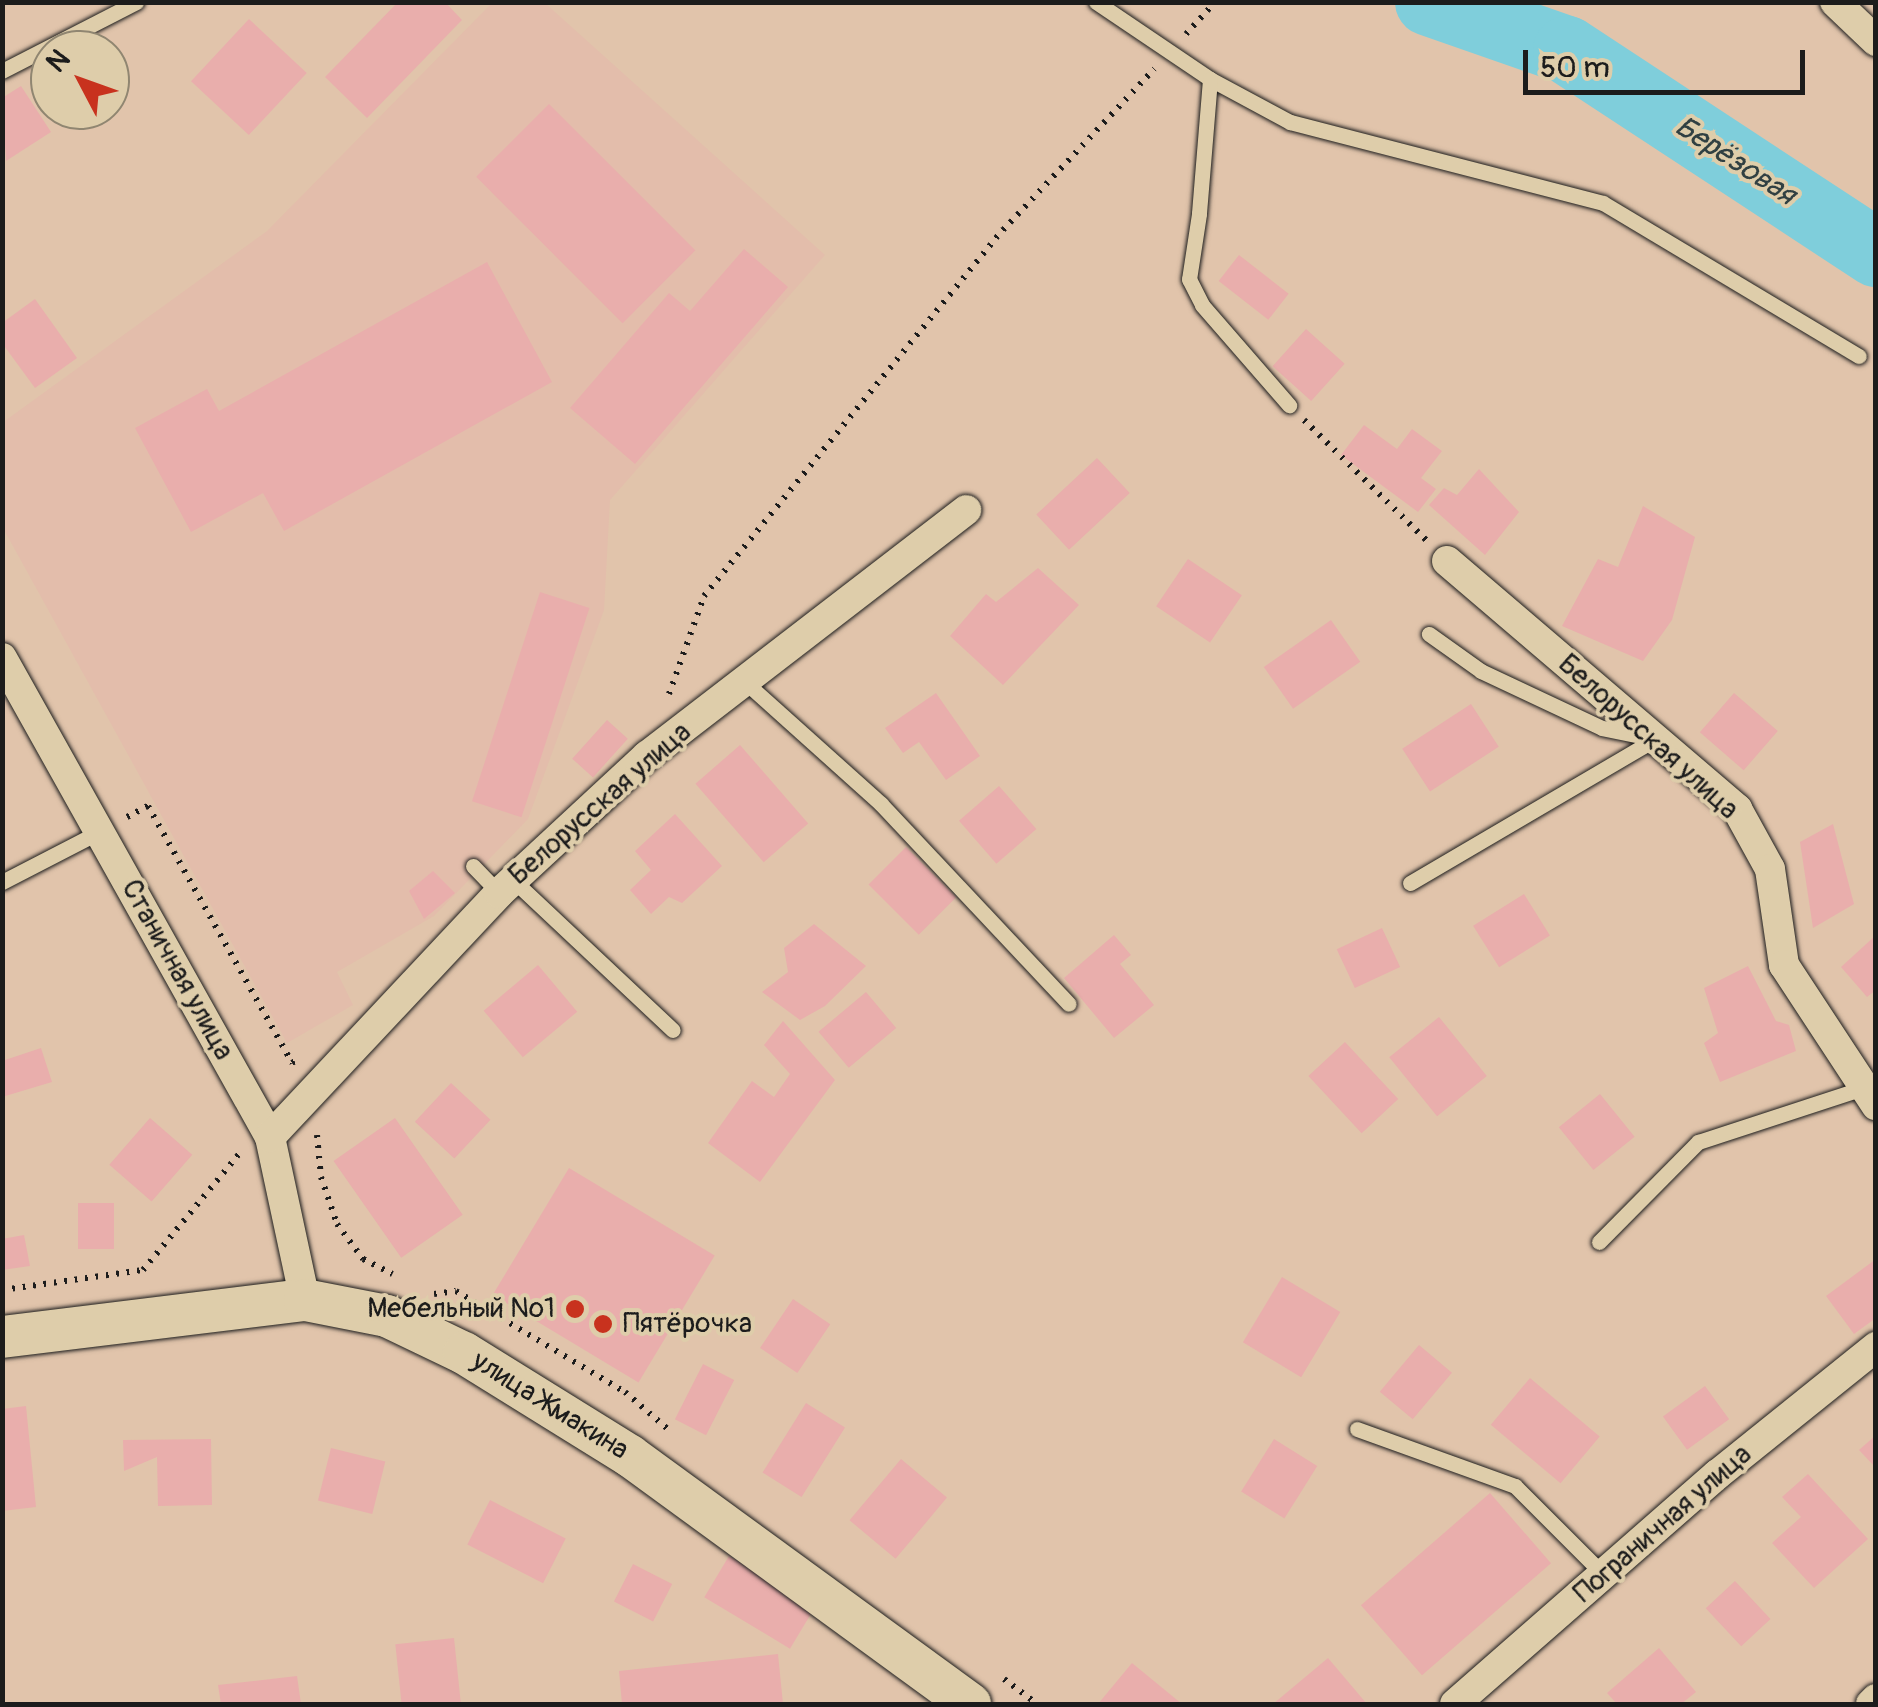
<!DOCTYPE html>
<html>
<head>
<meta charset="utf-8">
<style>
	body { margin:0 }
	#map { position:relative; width:1878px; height:1707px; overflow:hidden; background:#e1c4ab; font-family:Pangolin,sans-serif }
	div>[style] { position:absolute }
	.built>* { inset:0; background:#e3bdab }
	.river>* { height:68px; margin:-34px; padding:0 34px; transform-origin:34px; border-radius:34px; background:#7fcedb }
	.building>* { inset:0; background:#e9aeac; transform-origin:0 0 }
	.path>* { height:6px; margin-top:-3px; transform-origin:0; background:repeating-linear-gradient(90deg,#1c1c1c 0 2.5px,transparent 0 10.5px) }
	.roads { filter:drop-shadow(0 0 2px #1c1c1c) drop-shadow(0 0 2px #1c1c1c) }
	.lane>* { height:15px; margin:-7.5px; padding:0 7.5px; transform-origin:7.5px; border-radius:7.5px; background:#decdaa }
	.street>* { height:30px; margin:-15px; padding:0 15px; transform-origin:15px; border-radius:15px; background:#decdaa }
	.secondary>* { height:42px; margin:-21px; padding:0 21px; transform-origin:21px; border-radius:21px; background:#decdaa }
	.dots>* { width:28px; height:28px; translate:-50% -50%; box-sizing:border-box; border:5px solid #decdaa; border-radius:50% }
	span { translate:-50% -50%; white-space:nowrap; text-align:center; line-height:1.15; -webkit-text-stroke:8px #decdaa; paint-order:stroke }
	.street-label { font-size:28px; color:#1c1c1c }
	.poi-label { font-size:28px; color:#1c1c1c }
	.right { translate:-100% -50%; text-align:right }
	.left { translate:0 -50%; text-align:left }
	.water-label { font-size:30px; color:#304042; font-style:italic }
	.frame { position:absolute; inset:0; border:5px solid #1c1c1c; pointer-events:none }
	.north { position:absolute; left:30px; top:30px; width:100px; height:100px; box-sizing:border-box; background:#decdaa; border:2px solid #908671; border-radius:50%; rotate:311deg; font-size:28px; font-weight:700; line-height:40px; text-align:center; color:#1c1c1c }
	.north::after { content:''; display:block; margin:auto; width:35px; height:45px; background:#c8321e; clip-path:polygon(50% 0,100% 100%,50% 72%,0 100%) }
	.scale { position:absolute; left:1523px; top:50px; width:282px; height:45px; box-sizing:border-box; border:5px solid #1c1c1c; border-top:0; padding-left:12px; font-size:30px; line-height:35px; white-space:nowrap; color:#1c1c1c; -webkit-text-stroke:8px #decdaa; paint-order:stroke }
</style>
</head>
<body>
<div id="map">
	<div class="built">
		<i style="clip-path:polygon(492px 3px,545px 3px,825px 255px,610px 500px,604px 610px,528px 819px,434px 916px,337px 972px,353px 1005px,287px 1043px,3px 528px,2px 423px,267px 231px)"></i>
	</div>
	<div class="river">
		<i style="left:1429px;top:2px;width:146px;rotate:19.2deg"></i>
		<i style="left:1567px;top:50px;width:370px;rotate:33.3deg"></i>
	</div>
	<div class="building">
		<i style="clip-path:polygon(398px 2px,445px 2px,462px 20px,367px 118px,325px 77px)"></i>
		<i style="left:249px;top:19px;width:79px;height:85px;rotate:43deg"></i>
		<i style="clip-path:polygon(21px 86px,51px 132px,6px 161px,2px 98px)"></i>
		<i style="left:549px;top:104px;width:207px;height:103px;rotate:45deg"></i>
		<i style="clip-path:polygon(744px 249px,788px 287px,635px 464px,570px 408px,669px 293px,690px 311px)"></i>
		<i style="left:1239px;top:255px;width:63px;height:33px;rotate:38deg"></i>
		<i style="clip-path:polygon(487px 262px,552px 382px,284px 531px,263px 493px,191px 532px,135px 428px,207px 389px,219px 411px)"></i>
		<i style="clip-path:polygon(35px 299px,77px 358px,35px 388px,2px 343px,2px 323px)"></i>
		<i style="left:1306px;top:329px;width:52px;height:50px;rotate:42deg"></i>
		<i style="clip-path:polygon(1364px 425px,1397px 449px,1412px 429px,1442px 451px,1421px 478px,1436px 489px,1418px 512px,1341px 455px)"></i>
		<i style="left:1097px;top:458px;width:48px;height:83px;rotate:47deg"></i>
		<i style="clip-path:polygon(1479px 469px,1519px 512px,1485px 555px,1429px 505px,1444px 488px,1457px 495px)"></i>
		<i style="clip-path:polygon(1643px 506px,1695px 537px,1672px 620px,1643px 661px,1562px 626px,1598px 559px,1618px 567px)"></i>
		<i style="left:1188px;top:559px;width:65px;height:57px;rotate:34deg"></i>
		<i style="clip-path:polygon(1038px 568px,1079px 605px,1003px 685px,950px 636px,986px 594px,996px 602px)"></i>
		<i style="left:540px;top:592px;width:52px;height:220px;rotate:18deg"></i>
		<i style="left:1331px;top:620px;width:51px;height:82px;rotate:55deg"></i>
		<i style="clip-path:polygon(936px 693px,980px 756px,946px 780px,919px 742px,903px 753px,885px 728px)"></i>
		<i style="left:1734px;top:693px;width:58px;height:52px;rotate:41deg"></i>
		<i style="left:1471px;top:704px;width:51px;height:82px;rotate:57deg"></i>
		<i style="left:607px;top:720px;width:28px;height:52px;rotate:42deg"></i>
		<i style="left:740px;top:745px;width:104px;height:59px;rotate:49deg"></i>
		<i style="left:999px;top:786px;width:57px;height:53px;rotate:49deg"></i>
		<i style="clip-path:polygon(675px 814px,722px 866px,682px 903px,669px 897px,651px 914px,630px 890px,651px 870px,635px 851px)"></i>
		<i style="clip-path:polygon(1833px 824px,1854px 904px,1813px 928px,1800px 842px)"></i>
		<i style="left:906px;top:847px;width:71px;height:53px;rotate:45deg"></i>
		<i style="clip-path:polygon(433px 871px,455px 893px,424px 919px,409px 891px)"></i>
		<i style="left:1524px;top:894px;width:49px;height:60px;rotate:58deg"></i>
		<i style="clip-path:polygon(814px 924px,866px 966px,825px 1006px,800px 1020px,762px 992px,788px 972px,784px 948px)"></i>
		<i style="left:1382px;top:928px;width:43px;height:50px;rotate:65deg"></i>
		<i style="clip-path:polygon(1114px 935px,1131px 955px,1120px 964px,1154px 1005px,1114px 1038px,1064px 978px)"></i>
		<i style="clip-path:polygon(1876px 935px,1876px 990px,1867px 997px,1841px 967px)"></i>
		<i style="left:538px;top:965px;width:61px;height:71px;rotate:50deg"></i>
		<i style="clip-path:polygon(1748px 966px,1776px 1021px,1789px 1025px,1796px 1051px,1720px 1082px,1704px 1043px,1718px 1033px,1704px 988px)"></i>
		<i style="left:866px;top:992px;width:47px;height:62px;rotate:50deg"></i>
		<i style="left:1439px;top:1017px;width:76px;height:64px;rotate:51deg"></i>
		<i style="clip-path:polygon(783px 1021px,835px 1080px,760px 1182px,708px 1143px,752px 1081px,774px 1097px,790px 1074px,764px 1045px)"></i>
		<i style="left:1345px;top:1042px;width:78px;height:50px;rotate:47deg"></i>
		<i style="clip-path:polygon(41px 1048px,52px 1082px,2px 1097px,2px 1061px)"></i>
		<i style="left:451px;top:1083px;width:54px;height:53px;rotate:43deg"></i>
		<i style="left:1600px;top:1094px;width:55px;height:53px;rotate:51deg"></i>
		<i style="left:150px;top:1118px;width:56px;height:62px;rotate:41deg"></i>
		<i style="left:395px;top:1118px;width:118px;height:75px;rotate:55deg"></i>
		<i style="left:569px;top:1168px;width:170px;height:148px;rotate:31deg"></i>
		<i style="left:114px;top:1203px;width:46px;height:36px;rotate:90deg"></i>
		<i style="clip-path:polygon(24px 1235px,30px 1266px,2px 1270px,2px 1239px)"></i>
		<i style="clip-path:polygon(1876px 1259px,1876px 1318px,1854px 1334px,1826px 1296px)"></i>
		<i style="left:1282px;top:1277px;width:68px;height:76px;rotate:31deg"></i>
		<i style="left:793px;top:1299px;width:45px;height:59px;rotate:34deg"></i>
		<i style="left:1419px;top:1345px;width:43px;height:61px;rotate:40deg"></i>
		<i style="left:703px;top:1364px;width:35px;height:62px;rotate:27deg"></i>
		<i style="left:1530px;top:1378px;width:91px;height:61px;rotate:40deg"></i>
		<i style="left:1705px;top:1386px;width:41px;height:52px;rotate:54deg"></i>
		<i style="left:806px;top:1403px;width:46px;height:82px;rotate:32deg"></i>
		<i style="clip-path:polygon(26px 1406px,36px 1507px,2px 1511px,2px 1409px)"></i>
		<i style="clip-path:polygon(1876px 1435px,1876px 1468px,1859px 1450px)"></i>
		<i style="clip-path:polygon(211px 1439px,212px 1505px,158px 1506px,157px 1457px,124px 1471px,123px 1440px)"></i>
		<i style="left:1274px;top:1439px;width:51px;height:62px;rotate:32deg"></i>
		<i style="left:331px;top:1448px;width:56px;height:54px;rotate:14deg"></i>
		<i style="left:901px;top:1459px;width:60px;height:80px;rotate:40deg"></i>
		<i style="clip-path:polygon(1808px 1474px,1868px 1539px,1814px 1588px,1772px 1543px,1801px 1517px,1782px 1497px)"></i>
		<i style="left:1490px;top:1493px;width:93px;height:171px;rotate:49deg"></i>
		<i style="left:490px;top:1500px;width:85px;height:50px;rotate:27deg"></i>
		<i style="left:729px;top:1556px;width:100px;height:48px;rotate:31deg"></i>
		<i style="left:633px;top:1564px;width:44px;height:42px;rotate:27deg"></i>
		<i style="left:1735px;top:1581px;width:52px;height:40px;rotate:47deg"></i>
		<i style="left:454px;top:1638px;width:66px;height:59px;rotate:84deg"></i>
		<i style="clip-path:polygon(1659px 1648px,1696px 1692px,1681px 1704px,1617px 1704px,1607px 1693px)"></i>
		<i style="clip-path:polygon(778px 1654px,783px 1704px,622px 1704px,619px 1671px)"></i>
		<i style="clip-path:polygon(1328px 1658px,1367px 1704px,1273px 1704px)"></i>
		<i style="clip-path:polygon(1132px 1663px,1182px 1704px,1098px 1704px)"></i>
		<i style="clip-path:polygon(297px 1676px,301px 1704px,221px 1704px,218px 1685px)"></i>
	</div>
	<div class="path">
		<i style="left:1186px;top:34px;width:43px;rotate:-47.8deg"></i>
		<i style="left:1304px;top:420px;width:173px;rotate:44.5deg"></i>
		<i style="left:669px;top:694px;width:104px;rotate:-70.3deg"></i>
		<i style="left:704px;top:596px;width:473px;rotate:-50.8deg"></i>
		<i style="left:1003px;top:230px;width:221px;rotate:-46.8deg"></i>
		<i style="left:127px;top:817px;width:24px;rotate:-28deg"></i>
		<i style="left:148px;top:806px;width:295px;rotate:60.7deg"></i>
		<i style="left:292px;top:1063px;width:4px;rotate:-34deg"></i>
		<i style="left:317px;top:1135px;width:42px;rotate:84.6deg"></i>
		<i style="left:321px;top:1177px;width:50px;rotate:71.2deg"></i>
		<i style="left:337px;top:1224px;width:44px;rotate:53.4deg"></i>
		<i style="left:363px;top:1259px;width:33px;rotate:27deg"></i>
		<i style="left:2px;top:1290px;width:142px;rotate:-8.1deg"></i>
		<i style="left:143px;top:1270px;width:151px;rotate:-50.4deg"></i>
		<i style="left:434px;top:1294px;width:22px;rotate:-8deg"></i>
		<i style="left:456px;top:1291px;width:197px;rotate:30.9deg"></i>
		<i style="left:625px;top:1392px;width:58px;rotate:40.8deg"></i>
		<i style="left:1004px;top:1679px;width:41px;rotate:37.1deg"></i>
	</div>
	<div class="roads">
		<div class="lane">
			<i style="left:1096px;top:2px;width:138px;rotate:34deg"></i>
			<i style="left:1210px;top:79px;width:91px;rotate:28.3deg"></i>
			<i style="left:1290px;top:122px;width:323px;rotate:14.5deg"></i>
			<i style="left:1603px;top:203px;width:298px;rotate:30.9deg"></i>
			<i style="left:2px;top:71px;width:151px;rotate:-27.2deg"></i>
			<i style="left:1210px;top:79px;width:135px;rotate:94.7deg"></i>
			<i style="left:1199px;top:214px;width:66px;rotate:98.7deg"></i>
			<i style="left:1189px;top:279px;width:29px;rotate:63deg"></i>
			<i style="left:1202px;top:305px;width:133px;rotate:49deg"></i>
			<i style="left:744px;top:681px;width:184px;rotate:41.9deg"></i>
			<i style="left:881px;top:804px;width:274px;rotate:46.8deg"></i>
			<i style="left:473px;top:866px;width:37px;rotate:46deg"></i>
			<i style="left:513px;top:880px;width:219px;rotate:43.2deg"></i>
			<i style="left:2px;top:882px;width:109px;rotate:-27.3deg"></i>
			<i style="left:1410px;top:883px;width:284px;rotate:-30.4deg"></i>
			<i style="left:1655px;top:739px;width:54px;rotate:-168.3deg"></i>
			<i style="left:1602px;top:728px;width:134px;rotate:-154.8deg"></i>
			<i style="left:1481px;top:671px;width:64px;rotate:-144.6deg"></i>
			<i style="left:1599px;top:1242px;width:141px;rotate:-45.3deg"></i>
			<i style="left:1698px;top:1142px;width:174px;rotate:-18.1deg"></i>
			<i style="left:1357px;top:1429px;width:168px;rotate:19.8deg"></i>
			<i style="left:1515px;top:1486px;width:126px;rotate:45deg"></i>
		</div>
		<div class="street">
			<i style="left:1835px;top:2px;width:57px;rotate:43.6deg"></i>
			<i style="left:1447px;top:561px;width:382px;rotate:40.5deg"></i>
			<i style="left:1737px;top:809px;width:68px;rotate:61.2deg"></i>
			<i style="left:1770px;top:869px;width:97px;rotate:81.7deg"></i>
			<i style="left:1784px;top:965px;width:168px;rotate:56.7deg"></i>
			<i style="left:2px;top:658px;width:549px;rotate:60.77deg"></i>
			<i style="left:270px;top:1137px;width:167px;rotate:77.9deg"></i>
			<i style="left:270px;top:1137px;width:335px;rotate:-46.8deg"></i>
			<i style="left:499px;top:893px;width:202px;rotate:-42.8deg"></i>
			<i style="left:647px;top:756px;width:403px;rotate:-37.6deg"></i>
			<i style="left:1455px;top:1704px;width:349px;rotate:-41.2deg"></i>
			<i style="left:1718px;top:1474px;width:203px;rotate:-38.8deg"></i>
			<i style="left:1871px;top:1704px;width:7px;rotate:-45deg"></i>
		</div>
		<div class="secondary">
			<i style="left:2px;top:1337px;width:305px;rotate:-7deg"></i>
			<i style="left:305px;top:1300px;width:84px;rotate:11deg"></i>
			<i style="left:387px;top:1316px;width:85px;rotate:25.7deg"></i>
			<i style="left:464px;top:1353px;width:195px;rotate:31.8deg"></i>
			<i style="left:630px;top:1456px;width:421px;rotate:36.1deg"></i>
		</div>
	</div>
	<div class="dots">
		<i style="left:575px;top:1309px;background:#c8321e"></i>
		<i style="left:603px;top:1324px;background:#c8321e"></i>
	</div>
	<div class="street-label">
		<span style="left:1648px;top:737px;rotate:42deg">Белорусская улица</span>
		<span style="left:600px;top:804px;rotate:-41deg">Белорусская улица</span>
		<span style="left:177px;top:970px;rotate:61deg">Станичная улица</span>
		<span style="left:550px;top:1406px;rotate:32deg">улица Жмакина</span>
		<span style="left:1663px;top:1524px;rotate:-41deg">Пограничная улица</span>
	</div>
	<div class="poi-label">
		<span class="right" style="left:555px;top:1309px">Мебельный №1</span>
		<span class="left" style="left:623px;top:1324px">Пятёрочка</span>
	</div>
	<div class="water-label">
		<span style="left:1735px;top:161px;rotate:33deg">Берёзовая</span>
	</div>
	<div class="frame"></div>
	<div class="north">N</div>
	<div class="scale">50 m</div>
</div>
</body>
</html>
